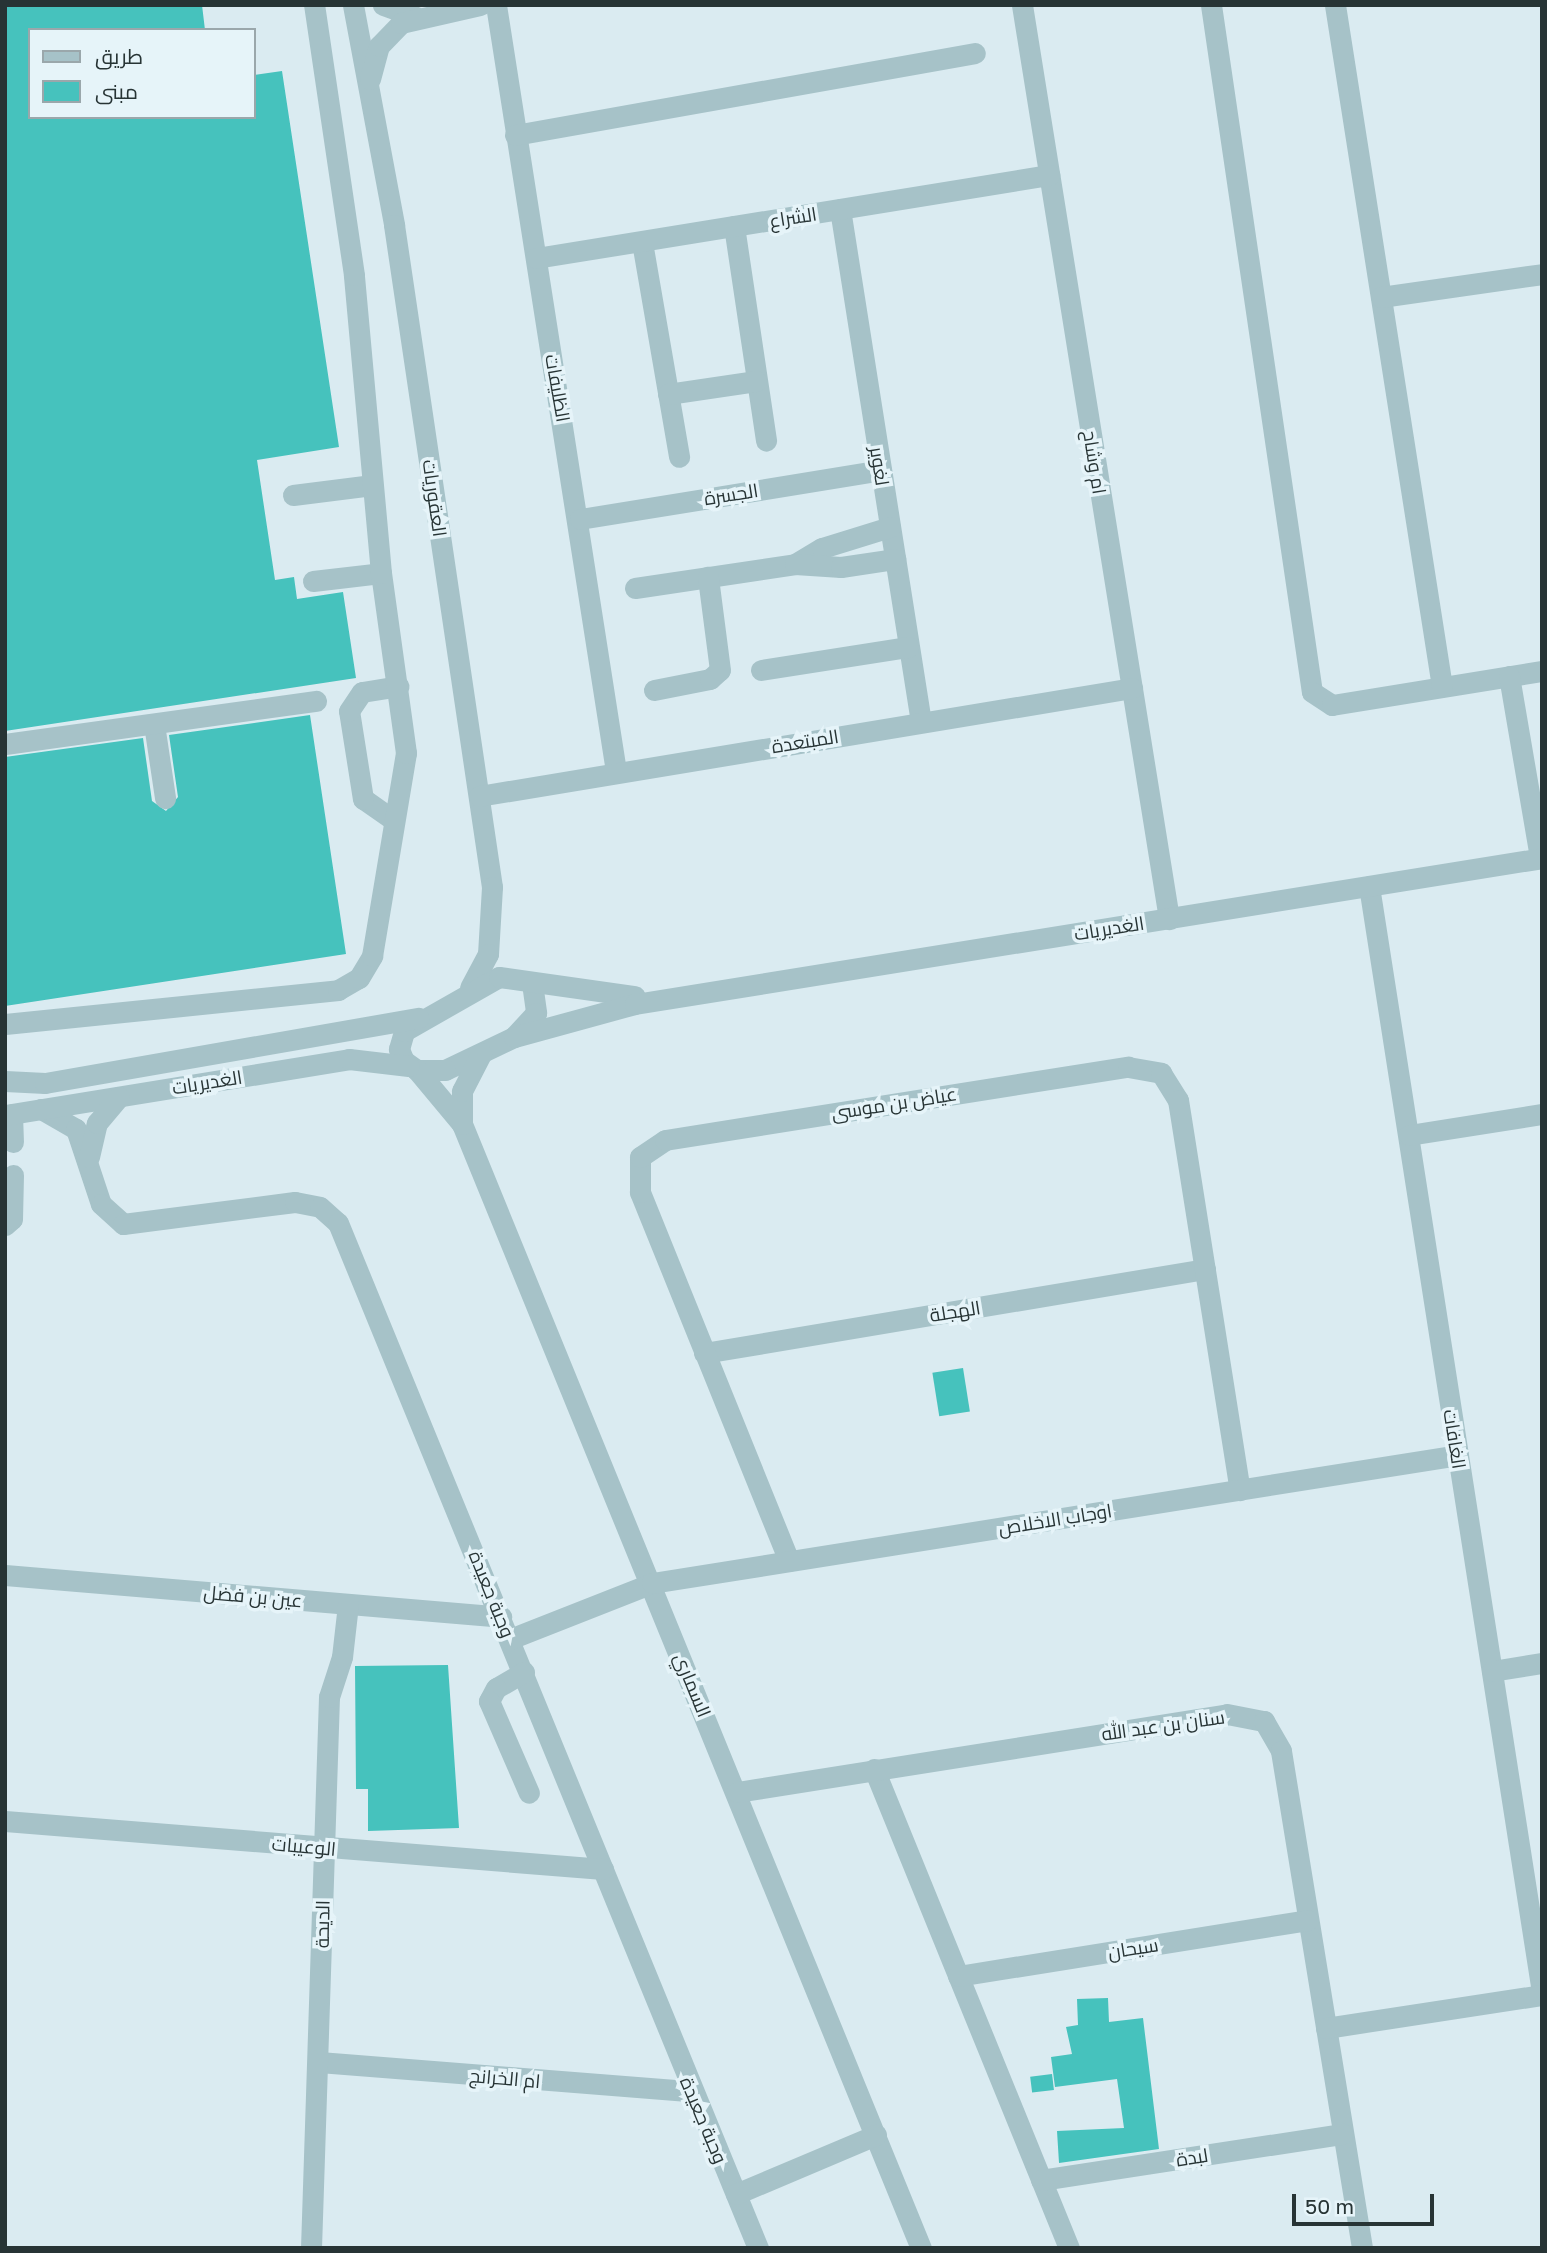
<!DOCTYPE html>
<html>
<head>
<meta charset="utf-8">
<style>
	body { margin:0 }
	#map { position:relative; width:1547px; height:2253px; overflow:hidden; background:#daebf1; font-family:"Golos Text",Cairo,sans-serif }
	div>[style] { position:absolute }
	.building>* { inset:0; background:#46c2bd; transform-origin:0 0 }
	.minor>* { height:21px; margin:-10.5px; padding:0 10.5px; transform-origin:10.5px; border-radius:10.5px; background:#a6c2c8 }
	span { translate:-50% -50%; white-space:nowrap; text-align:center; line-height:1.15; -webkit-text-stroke:7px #e6f4f9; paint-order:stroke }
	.street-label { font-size:19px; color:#273435 }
	.frame { position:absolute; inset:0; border:7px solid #273435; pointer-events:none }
	.legend { position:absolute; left:28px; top:28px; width:228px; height:91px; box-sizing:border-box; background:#e6f4f9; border:2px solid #9aa7ab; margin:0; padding:9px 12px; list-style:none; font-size:21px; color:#273435 }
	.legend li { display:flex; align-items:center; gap:14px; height:35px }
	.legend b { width:35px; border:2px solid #9aa7ab }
	.scale { position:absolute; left:1292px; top:2194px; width:142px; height:32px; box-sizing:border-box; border:4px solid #273435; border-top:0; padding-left:9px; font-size:21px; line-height:24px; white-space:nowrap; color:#273435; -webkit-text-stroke:5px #e6f4f9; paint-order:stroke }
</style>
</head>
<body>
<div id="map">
	<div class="building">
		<i style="clip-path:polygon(5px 5px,202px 5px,205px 30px,30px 30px,30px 117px,254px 117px,254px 75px,282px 71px,339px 447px,257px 460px,275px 580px,294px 577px,297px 599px,343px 592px,356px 678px,5px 731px)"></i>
		<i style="clip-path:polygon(310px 715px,346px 954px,5px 1006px,5px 757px,143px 738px,152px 801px,166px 811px,178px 797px,169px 735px)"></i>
		<i style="left:963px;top:1368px;width:44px;height:31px;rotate:81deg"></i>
		<i style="clip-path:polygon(448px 1665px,459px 1828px,368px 1831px,368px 1789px,356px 1789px,355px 1666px)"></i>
		<i style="clip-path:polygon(1108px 1998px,1109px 2022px,1143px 2018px,1159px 2149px,1059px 2163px,1057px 2131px,1124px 2128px,1117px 2079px,1055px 2087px,1051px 2057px,1072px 2054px,1066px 2027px,1078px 2025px,1077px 1999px)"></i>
		<i style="left:1052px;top:2074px;width:16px;height:22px;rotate:83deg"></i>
	</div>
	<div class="minor">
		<i style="left:353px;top:5px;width:224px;rotate:79.4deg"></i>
		<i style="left:394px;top:225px;width:669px;rotate:81.58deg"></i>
		<i style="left:492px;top:887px;width:67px;rotate:93.4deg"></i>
		<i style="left:488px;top:954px;width:38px;rotate:118deg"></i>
		<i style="left:383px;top:5px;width:35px;rotate:20deg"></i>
		<i style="left:496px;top:5px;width:775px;rotate:81.1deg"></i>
		<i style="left:1022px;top:5px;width:926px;rotate:80.86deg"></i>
		<i style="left:1211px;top:5px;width:694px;rotate:81.64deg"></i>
		<i style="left:1312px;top:692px;width:24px;rotate:33deg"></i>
		<i style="left:1332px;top:705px;width:213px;rotate:-9.2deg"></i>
		<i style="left:1335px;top:5px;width:690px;rotate:81.08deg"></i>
		<i style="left:370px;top:79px;width:34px;rotate:-75deg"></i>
		<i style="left:379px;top:46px;width:32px;rotate:-46deg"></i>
		<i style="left:401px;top:23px;width:81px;rotate:-12.8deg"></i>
		<i style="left:515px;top:135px;width:467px;rotate:-10.1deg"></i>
		<i style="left:840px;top:209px;width:519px;rotate:81.03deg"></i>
		<i style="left:734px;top:226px;width:217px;rotate:81.5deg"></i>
		<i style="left:642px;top:242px;width:218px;rotate:80.2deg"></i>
		<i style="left:536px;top:258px;width:520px;rotate:-9.19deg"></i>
		<i style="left:1381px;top:297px;width:163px;rotate:-8.1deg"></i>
		<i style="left:668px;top:394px;width:89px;rotate:-8.4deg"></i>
		<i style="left:293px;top:495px;width:80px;rotate:-7.2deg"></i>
		<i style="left:580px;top:519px;width:305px;rotate:-9.2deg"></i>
		<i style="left:795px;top:564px;width:31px;rotate:-31deg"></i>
		<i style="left:822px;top:548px;width:71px;rotate:-17.2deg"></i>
		<i style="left:313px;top:581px;width:68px;rotate:-6.7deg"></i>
		<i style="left:635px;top:588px;width:162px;rotate:-8.5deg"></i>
		<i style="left:795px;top:564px;width:46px;rotate:3.7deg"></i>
		<i style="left:841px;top:567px;width:55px;rotate:-8.4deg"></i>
		<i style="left:761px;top:670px;width:149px;rotate:-8.9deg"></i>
		<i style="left:1509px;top:676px;width:185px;rotate:80.3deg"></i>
		<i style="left:654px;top:690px;width:57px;rotate:-11.1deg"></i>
		<i style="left:710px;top:679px;width:13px;rotate:-42deg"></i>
		<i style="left:720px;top:670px;width:94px;rotate:-97.4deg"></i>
		<i style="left:154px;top:724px;width:75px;rotate:81.5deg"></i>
		<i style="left:5px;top:744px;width:314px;rotate:-7.9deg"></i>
		<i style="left:479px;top:796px;width:662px;rotate:-9.39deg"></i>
		<i style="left:392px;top:819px;width:35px;rotate:-145deg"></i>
		<i style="left:363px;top:799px;width:89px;rotate:-99deg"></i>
		<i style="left:349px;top:711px;width:23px;rotate:-56deg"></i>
		<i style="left:362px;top:692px;width:37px;rotate:-9deg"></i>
		<i style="left:1369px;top:886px;width:1119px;rotate:81.11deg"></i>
		<i style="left:532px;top:983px;width:30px;rotate:82deg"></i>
		<i style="left:536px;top:1013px;width:33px;rotate:133deg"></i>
		<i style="left:514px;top:1037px;width:76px;rotate:154.4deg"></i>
		<i style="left:445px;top:1070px;width:28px;rotate:180deg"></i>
		<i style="left:417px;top:1070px;width:16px;rotate:-145deg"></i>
		<i style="left:404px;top:1061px;width:13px;rotate:-113deg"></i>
		<i style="left:399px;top:1049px;width:19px;rotate:-74deg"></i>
		<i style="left:404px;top:1031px;width:109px;rotate:-29.6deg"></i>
		<i style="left:499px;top:977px;width:137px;rotate:8deg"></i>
		<i style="left:5px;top:1024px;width:335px;rotate:-5.8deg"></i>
		<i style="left:338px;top:990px;width:24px;rotate:-30deg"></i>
		<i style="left:359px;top:978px;width:26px;rotate:-59deg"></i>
		<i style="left:372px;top:956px;width:206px;rotate:-80.5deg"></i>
		<i style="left:406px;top:753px;width:182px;rotate:-97.9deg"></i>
		<i style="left:381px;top:573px;width:299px;rotate:-95.2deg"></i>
		<i style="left:354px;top:275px;width:273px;rotate:-98.4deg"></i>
		<i style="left:514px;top:1037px;width:125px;rotate:-15.3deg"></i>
		<i style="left:635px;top:1004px;width:919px;rotate:-9.14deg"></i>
		<i style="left:417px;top:1070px;width:70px;rotate:50.2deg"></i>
		<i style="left:462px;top:1124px;width:1214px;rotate:67.79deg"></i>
		<i style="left:5px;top:1081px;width:40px;rotate:2.9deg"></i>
		<i style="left:45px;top:1083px;width:379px;rotate:-9.9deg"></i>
		<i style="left:41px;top:1109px;width:40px;rotate:29.7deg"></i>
		<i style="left:76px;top:1129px;width:79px;rotate:71.6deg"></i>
		<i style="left:101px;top:1204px;width:30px;rotate:42deg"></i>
		<i style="left:123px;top:1224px;width:173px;rotate:-7.3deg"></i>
		<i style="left:295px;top:1202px;width:25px;rotate:11deg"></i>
		<i style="left:320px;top:1207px;width:24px;rotate:42deg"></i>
		<i style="left:338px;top:1223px;width:1108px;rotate:67.72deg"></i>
		<i style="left:12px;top:1114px;width:28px;rotate:88deg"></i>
		<i style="left:5px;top:1115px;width:349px;rotate:-9.2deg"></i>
		<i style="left:349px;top:1059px;width:60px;rotate:6.7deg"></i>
		<i style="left:462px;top:1124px;width:33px;rotate:-90deg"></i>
		<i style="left:462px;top:1091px;width:42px;rotate:-62.8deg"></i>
		<i style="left:1409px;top:1135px;width:135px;rotate:-9deg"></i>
		<i style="left:89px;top:1157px;width:35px;rotate:-77deg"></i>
		<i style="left:97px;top:1123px;width:34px;rotate:-50deg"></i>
		<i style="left:5px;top:1225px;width:9px;rotate:-41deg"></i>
		<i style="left:12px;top:1219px;width:44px;rotate:-88.7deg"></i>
		<i style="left:704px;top:1353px;width:508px;rotate:-9.52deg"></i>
		<i style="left:789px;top:1561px;width:398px;rotate:-112deg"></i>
		<i style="left:640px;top:1192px;width:35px;rotate:-90deg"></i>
		<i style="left:640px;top:1157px;width:30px;rotate:-34deg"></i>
		<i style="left:665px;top:1140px;width:469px;rotate:-9deg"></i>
		<i style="left:1128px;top:1067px;width:34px;rotate:10deg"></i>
		<i style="left:1161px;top:1073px;width:32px;rotate:58deg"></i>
		<i style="left:1178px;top:1100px;width:395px;rotate:81deg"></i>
		<i style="left:5px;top:1575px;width:498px;rotate:4.8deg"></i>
		<i style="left:510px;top:1639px;width:153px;rotate:-21.5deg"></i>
		<i style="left:652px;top:1583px;width:816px;rotate:-9.02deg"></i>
		<i style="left:1492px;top:1671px;width:51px;rotate:-9.1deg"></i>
		<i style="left:524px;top:1672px;width:32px;rotate:150deg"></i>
		<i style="left:496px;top:1688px;width:15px;rotate:118deg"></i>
		<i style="left:489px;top:1701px;width:100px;rotate:66.5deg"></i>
		<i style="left:874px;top:1769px;width:517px;rotate:67.85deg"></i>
		<i style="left:737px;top:1792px;width:496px;rotate:-9deg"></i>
		<i style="left:1227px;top:1714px;width:38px;rotate:11deg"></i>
		<i style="left:1264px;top:1721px;width:34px;rotate:60deg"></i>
		<i style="left:1281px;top:1751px;width:504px;rotate:80.74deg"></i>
		<i style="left:5px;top:1821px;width:600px;rotate:4.59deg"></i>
		<i style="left:958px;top:1976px;width:354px;rotate:-9.1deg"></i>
		<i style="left:1326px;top:2028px;width:219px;rotate:-8.7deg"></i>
		<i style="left:319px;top:2062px;width:373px;rotate:4.5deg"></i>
		<i style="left:1041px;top:2180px;width:305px;rotate:-8.7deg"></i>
		<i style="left:736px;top:2194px;width:152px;rotate:-22.9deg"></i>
		<i style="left:311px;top:2248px;width:551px;rotate:-88.13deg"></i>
		<i style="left:329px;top:1697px;width:42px;rotate:-72deg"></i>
		<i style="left:342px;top:1657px;width:53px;rotate:-83.5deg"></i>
	</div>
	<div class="street-label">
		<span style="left:793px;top:217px;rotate:-9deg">الشراع</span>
		<span style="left:558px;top:388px;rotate:80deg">الظليفات</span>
		<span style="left:1095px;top:462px;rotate:81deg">ام وشاح</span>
		<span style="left:880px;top:466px;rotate:81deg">لغوير</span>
		<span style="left:731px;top:494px;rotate:-9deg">الجسرة</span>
		<span style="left:435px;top:498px;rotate:82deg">العقوريات</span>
		<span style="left:805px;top:741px;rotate:-9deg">المبتعدة</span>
		<span style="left:1109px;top:928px;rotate:-9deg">الغديريات</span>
		<span style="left:207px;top:1082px;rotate:-9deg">الغديريات</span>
		<span style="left:894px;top:1103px;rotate:-9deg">عياض بن موسى</span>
		<span style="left:955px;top:1311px;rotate:-9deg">الهجلة</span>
		<span style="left:1455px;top:1439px;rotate:81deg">الغافات</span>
		<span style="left:1055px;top:1519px;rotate:-9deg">اوجاب الاخلاص</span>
		<span style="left:492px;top:1594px;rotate:68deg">وجبة جعيدة</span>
		<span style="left:253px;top:1596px;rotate:5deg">عين بن فضل</span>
		<span style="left:693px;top:1685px;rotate:68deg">السماري</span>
		<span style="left:1163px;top:1725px;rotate:-8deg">سنان بن عبد الله</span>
		<span style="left:304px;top:1846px;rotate:5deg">الوعيبات</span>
		<span style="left:322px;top:1924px;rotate:-89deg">الديحة</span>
		<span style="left:1133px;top:1948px;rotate:-9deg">سيحان</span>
		<span style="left:505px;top:2078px;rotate:5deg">ام الخرانج</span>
		<span style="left:704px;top:2120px;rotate:67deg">وجبة جعيدة</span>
		<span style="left:1192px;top:2157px;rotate:-9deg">لبدة</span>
	</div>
	<div class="frame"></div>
	<ul class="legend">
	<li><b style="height:9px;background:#a6c2c8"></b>طريق</li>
	<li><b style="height:19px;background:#46c2bd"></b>مبنى</li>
	</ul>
	<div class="scale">50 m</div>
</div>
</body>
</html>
